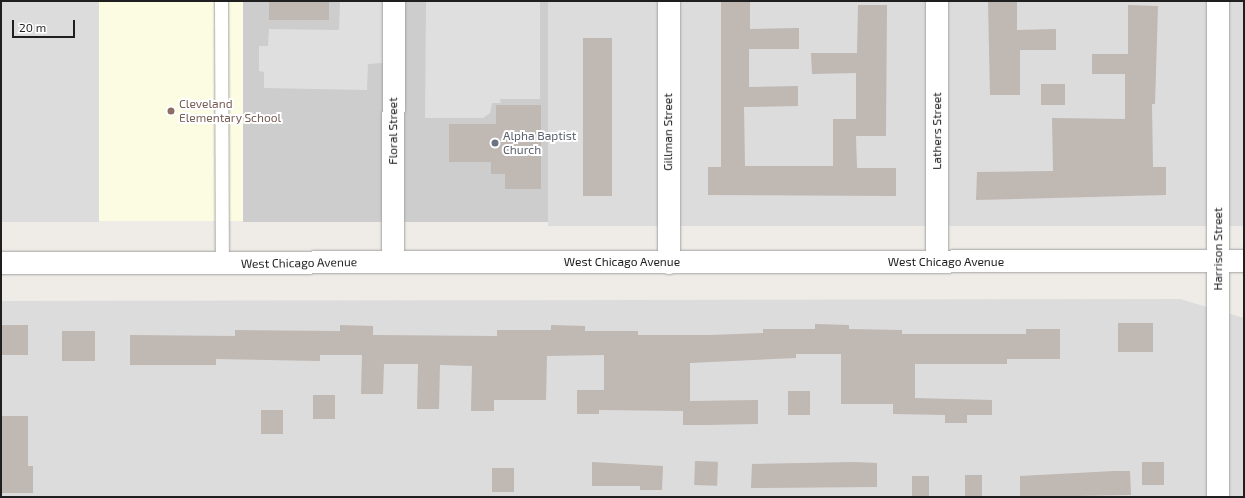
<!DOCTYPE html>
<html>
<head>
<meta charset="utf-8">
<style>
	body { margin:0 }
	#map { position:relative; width:1245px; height:498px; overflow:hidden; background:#efece7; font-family:"Exo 2",sans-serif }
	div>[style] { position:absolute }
	.residential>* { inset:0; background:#dddcdc; transform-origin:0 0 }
	.education>* { inset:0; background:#fcfce2; transform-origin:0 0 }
	.religious>* { inset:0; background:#cdcdcd; transform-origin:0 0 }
	.parking>* { inset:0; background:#dfdfdf }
	.building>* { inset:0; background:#bfb8b3; transform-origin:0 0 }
	.roads { filter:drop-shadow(0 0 1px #a3a3a3) drop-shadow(0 0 1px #a3a3a3) }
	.service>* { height:13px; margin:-6.5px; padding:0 6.5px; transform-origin:6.5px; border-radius:6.5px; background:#fff }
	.minor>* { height:22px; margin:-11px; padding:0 11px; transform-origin:11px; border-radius:11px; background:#fff }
	.tertiary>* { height:22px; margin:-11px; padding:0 11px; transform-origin:11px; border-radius:11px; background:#fff }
	.dots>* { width:11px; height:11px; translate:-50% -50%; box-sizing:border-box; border:2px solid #fff; border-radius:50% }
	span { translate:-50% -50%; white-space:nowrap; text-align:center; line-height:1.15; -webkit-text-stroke:4px #fff; paint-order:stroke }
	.education-label { font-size:12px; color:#785e54 }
	.left { translate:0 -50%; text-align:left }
	.street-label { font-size:12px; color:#1f1f1f }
	.worship-label { font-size:12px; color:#5b616d }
	.frame { position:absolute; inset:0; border:2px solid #1f1f1f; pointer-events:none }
	.scale { position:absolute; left:12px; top:20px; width:63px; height:18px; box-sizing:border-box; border:2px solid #1f1f1f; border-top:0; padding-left:5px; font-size:12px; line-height:14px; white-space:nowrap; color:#1f1f1f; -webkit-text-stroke:3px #fff; paint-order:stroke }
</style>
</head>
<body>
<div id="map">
	<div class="residential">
		<i style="left:1px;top:1px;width:98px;height:221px"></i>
		<i style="left:548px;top:1px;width:696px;height:225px"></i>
		<i style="clip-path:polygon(1180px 299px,1244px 318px,1244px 497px,1px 497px,1px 301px)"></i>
	</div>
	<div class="education">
		<i style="left:99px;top:1px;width:144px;height:220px"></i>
	</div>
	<div class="religious">
		<i style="left:243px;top:1px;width:305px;height:221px"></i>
	</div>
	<div class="parking">
		<i style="clip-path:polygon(340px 1px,383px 1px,383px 63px,368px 64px,367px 90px,264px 88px,264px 72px,259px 71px,259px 46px,268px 46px,269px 29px,339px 30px)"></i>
		<i style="clip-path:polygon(426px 1px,540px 1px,540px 99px,500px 99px,501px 103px,492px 103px,490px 113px,483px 118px,425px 118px)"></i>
	</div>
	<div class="building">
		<i style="left:269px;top:1px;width:60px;height:19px"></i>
		<i style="clip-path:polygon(721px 1px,750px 1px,750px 29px,799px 28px,799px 49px,749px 49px,749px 87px,798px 86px,798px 106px,744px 107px,745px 166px,833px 166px,833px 119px,856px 119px,856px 73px,812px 74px,811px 53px,857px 53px,858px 5px,887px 5px,886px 136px,856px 136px,857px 168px,896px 168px,896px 196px,708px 195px,708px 167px,721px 167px)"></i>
		<i style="clip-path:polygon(988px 1px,1017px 1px,1017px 30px,1056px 29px,1056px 50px,1020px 50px,1020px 95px,990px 95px)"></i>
		<i style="clip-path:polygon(1128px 5px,1158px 6px,1155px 104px,1152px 104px,1153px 167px,1166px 167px,1166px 195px,976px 200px,977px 172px,1053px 171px,1052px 118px,1125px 119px,1125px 74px,1092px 74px,1092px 54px,1128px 54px)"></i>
		<i style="left:583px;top:38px;width:29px;height:158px"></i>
		<i style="left:1041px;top:84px;width:24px;height:21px"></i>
		<i style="clip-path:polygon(496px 105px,541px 105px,541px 189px,505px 189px,505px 174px,491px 174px,491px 162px,449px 162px,449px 124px,496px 124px)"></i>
		<i style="left:1118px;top:323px;width:35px;height:29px"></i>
		<i style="clip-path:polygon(815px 324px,849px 325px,849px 329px,902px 330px,902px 334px,1026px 334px,1026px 329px,1060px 329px,1060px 359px,1007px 359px,1007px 364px,915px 364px,915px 398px,992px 400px,992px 415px,967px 415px,967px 423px,945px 423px,945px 415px,893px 414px,893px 404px,841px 404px,841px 354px,796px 354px,796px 358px,690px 363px,690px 401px,758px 400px,758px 424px,705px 425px,683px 425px,683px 411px,599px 410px,599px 414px,577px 414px,577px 390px,604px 390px,604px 355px,547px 356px,546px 400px,494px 400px,494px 411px,471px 411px,472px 366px,440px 365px,439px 409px,417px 409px,418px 364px,384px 364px,383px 394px,361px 394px,362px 355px,320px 355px,320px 361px,216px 359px,216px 365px,130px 365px,130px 335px,235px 336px,235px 330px,340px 331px,340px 325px,373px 326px,373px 335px,497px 336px,497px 330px,551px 330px,551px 325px,585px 326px,585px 331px,638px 331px,638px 335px,710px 335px,763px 333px,763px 329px,815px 329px)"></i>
		<i style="left:1px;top:325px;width:27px;height:30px"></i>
		<i style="left:62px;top:331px;width:33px;height:30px"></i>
		<i style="left:788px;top:391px;width:22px;height:24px"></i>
		<i style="left:313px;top:395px;width:22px;height:24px"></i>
		<i style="left:261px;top:410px;width:22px;height:24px"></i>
		<i style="clip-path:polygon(1px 416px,28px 416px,28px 466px,33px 466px,33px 493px,1px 493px)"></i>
		<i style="left:695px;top:461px;width:23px;height:24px;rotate:2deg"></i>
		<i style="clip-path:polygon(592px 462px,663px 466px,662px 490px,640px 490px,640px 486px,592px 486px)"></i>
		<i style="clip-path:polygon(855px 462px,877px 463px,877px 487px,751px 488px,752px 464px)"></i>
		<i style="left:1142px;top:462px;width:22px;height:23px"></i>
		<i style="left:492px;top:468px;width:22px;height:24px"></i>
		<i style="clip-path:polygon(1114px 471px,1130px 471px,1131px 495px,1020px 497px,1020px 476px)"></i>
		<i style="left:965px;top:475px;width:17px;height:22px"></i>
		<i style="left:912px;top:476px;width:17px;height:21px"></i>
	</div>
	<div class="roads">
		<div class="service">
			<i style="left:221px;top:1px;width:263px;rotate:89.8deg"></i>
		</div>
		<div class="minor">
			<i style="left:393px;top:262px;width:261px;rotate:-89.8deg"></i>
			<i style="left:937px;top:262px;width:261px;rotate:-90deg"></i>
			<i style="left:669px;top:263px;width:262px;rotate:-90deg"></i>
			<i style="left:1218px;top:497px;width:496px;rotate:-90deg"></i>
		</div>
		<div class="tertiary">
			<i style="left:1px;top:263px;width:1243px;rotate:-0.09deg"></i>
		</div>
	</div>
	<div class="dots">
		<i style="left:171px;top:111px;background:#8d6e63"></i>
		<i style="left:495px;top:143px;background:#6b7280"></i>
	</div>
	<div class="education-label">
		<span class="left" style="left:179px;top:111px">Cleveland<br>Elementary School</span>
	</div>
	<div class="street-label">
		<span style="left:393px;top:131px;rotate:-90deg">Floral Street</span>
		<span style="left:937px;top:131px;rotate:-90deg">Lathers Street</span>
		<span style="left:668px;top:132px;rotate:-90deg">Gillman Street</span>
		<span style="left:1218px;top:249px;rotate:-90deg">Harrison Street</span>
		<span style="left:622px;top:262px">West Chicago Avenue</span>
		<span style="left:946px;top:262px">West Chicago Avenue</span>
		<span style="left:299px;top:263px;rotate:-1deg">West Chicago Avenue</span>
	</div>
	<div class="worship-label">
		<span class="left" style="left:503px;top:143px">Alpha Baptist<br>Church</span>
	</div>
	<div class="frame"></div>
	<div class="scale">20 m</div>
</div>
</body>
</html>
